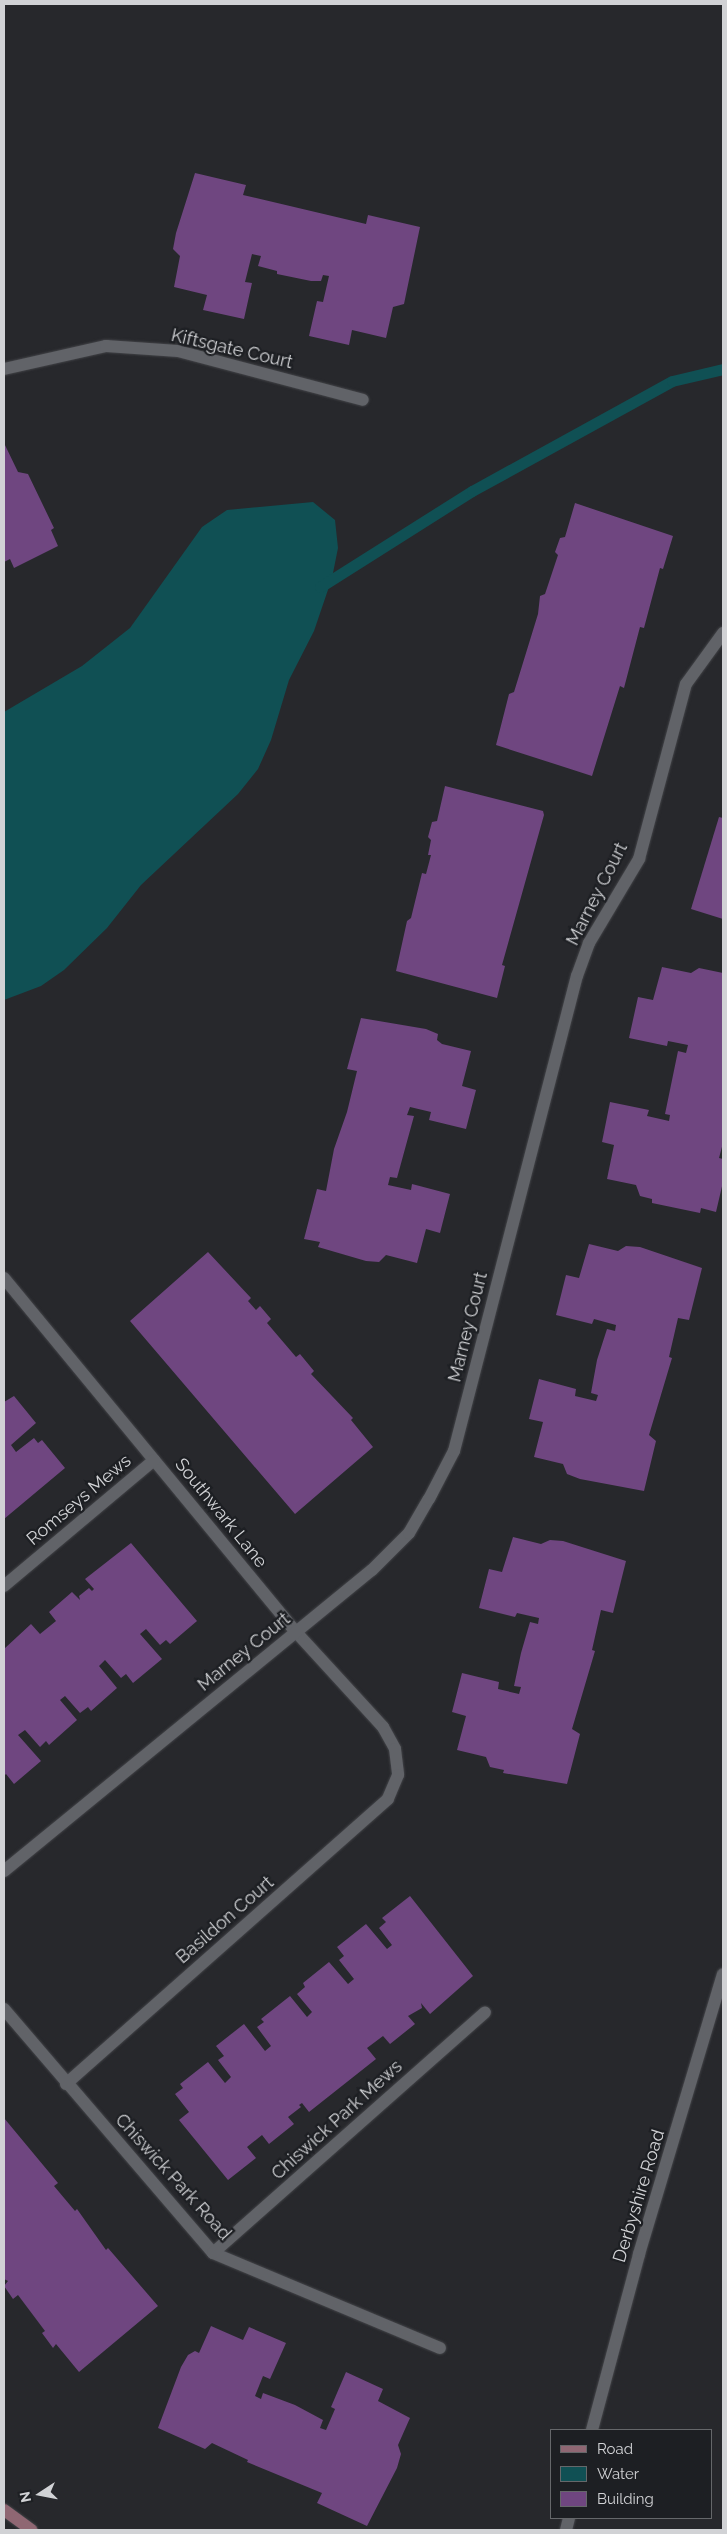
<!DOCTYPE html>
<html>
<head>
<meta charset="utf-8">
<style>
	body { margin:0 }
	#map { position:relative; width:727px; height:2534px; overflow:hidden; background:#27282c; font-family:Raleway,sans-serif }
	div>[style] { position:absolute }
	.water>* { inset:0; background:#105054 }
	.stream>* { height:11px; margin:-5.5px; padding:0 5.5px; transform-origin:5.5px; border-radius:5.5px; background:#105054 }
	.building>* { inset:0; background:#6f4680 }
	.roads { filter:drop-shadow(0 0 1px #424347) drop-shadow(0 0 1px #424347) }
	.minor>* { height:12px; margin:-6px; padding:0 6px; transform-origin:6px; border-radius:6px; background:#616368 }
	.tertiary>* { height:12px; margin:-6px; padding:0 6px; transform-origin:6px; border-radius:6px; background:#616368 }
	.secondary>* { height:12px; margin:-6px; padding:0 6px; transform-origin:6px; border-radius:6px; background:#8f6773 }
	span { translate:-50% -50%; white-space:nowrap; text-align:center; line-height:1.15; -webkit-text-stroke:4.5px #1d1f23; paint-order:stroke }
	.street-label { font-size:18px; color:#d1d2d5 }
	.frame { position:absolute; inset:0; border:5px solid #d1d2d5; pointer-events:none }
	.legend { position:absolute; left:550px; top:2429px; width:162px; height:90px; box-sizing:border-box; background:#1d1f23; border:1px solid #65676a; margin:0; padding:6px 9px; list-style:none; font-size:15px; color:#d1d2d5 }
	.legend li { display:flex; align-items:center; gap:10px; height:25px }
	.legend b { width:25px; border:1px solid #65676a }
	.north { position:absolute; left:15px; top:2469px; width:50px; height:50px; -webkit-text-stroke:4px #1d1f23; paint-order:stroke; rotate:259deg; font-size:14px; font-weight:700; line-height:20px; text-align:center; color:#d1d2d5 }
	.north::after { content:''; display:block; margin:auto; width:18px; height:22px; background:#d1d2d5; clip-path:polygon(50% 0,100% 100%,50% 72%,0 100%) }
</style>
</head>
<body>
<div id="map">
	<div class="water">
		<i style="clip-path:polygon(313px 502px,335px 520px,338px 548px,332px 578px,314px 631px,289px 680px,271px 740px,258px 769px,238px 794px,141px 885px,107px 928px,64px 970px,41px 986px,4px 1000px,4px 712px,82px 666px,130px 628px,202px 527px,227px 510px)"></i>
	</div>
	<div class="stream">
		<i style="left:320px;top:587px;width:180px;rotate:-32.3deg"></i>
		<i style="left:472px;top:491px;width:228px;rotate:-28.8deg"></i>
		<i style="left:672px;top:381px;width:52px;rotate:-13.2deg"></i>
	</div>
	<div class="building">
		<i style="clip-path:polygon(195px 173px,246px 185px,243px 195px,366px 224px,368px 215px,420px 227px,404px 304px,393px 307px,386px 338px,352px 330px,349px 345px,309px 336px,317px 301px,323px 302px,329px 276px,323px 275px,321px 281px,311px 281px,277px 274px,277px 271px,258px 266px,261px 256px,252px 254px,245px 282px,252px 283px,244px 319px,203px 310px,207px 295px,174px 287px,180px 256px,173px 249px,176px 233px)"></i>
		<i style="clip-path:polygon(4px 443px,18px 472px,28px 474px,54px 528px,51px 530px,58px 546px,14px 568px,10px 559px,4px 562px)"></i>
		<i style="clip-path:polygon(575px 503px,673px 536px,663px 569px,660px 568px,644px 628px,640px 627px,624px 688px,620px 686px,592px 776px,496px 745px,509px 694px,514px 692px,538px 614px,540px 596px,545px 594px,558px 555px,555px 552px,560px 538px,565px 537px)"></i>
		<i style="clip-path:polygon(445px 786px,543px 811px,544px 815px,502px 965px,505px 966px,497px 998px,396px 971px,407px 921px,411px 918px,422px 873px,426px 874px,431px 855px,428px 855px,431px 840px,428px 837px,432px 822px,437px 821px)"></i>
		<i style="clip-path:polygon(719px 817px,723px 818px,723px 919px,691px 909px)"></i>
		<i style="clip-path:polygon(662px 967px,691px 973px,699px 968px,723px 973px,723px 1143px,719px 1158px,723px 1159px,723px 1182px,716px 1212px,701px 1208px,700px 1213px,652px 1203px,652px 1199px,640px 1196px,636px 1185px,607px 1179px,614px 1145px,602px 1142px,610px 1102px,649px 1110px,647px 1116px,669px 1121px,670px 1115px,665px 1114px,678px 1051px,686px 1053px,688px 1045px,668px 1041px,667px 1046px,629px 1038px,638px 997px,653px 1000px)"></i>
		<i style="clip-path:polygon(361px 1018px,426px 1029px,438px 1034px,437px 1040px,442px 1044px,471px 1051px,462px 1086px,476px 1090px,466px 1129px,429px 1120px,431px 1112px,410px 1107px,407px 1115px,414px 1116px,397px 1178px,390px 1177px,388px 1185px,411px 1190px,412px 1184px,450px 1194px,440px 1233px,426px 1229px,417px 1263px,386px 1255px,379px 1262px,366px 1261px,318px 1247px,320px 1242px,304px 1239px,317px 1189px,326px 1191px,334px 1149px,347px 1112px,357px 1071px,347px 1069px)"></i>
		<i style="clip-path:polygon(589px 1244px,618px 1251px,626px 1246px,640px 1247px,702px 1268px,689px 1320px,678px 1318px,669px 1357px,672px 1358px,649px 1435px,656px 1441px,644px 1491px,580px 1479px,567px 1474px,563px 1464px,534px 1457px,543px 1422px,529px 1419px,539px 1379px,576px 1389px,575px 1396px,596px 1401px,598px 1395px,591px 1393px,597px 1360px,607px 1329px,615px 1331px,616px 1325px,594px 1319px,592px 1324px,556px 1315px,566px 1275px,579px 1278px)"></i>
		<i style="clip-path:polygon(208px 1252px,251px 1298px,248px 1301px,256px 1310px,260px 1306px,271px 1319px,267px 1323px,296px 1357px,300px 1354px,314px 1371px,311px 1374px,353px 1418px,351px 1420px,373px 1447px,295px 1514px,130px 1321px)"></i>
		<i style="clip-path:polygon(14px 1396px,36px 1423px,11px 1445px,16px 1452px,34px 1438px,38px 1443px,42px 1440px,65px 1468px,4px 1519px,4px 1402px)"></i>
		<i style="clip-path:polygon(513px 1537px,541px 1544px,550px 1540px,563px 1541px,626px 1561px,613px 1613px,601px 1610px,592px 1650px,595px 1651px,572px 1729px,580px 1734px,567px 1784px,503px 1773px,504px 1770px,490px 1767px,486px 1757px,457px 1750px,466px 1716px,452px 1712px,462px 1673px,499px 1682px,498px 1689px,519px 1694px,521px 1687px,514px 1686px,521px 1653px,530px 1622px,538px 1624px,539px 1618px,517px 1613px,515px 1617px,479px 1608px,489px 1569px,502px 1572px)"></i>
		<i style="clip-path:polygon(131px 1543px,197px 1621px,170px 1644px,166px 1640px,160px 1645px,146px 1629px,140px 1634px,162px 1659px,133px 1683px,126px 1674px,121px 1678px,105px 1660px,99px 1666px,117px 1688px,91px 1711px,88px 1707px,80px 1713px,65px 1696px,60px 1700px,77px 1720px,49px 1745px,46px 1741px,40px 1747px,25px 1730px,18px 1735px,41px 1761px,14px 1784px,6px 1774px,4px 1776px,4px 1649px,31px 1624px,40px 1634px,56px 1621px,49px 1612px,72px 1592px,80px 1600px,79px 1596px,89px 1588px,92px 1591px,94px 1589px,85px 1579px)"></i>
		<i style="clip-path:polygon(410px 1896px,473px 1976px,430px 2014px,421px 2003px,422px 2008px,408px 2016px,415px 2024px,390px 2044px,383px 2036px,367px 2048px,376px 2059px,309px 2112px,302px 2103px,299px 2105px,301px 2107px,288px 2117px,294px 2124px,269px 2144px,262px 2135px,247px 2147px,256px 2158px,228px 2180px,179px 2120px,189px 2112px,175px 2094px,183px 2088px,180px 2084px,208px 2062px,225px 2083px,231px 2077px,218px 2060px,224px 2056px,216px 2046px,244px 2024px,265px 2051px,271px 2046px,257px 2027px,264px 2022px,261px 2019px,290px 1996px,307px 2017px,312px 2012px,297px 1994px,305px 1987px,303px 1983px,329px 1962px,348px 1984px,354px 1979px,339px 1960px,344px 1956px,337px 1947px,366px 1924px,387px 1949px,392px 1945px,379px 1928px,386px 1922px,382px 1918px)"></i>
		<i style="clip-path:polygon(4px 2118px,58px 2183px,54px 2186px,75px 2211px,77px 2209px,106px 2250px,108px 2248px,158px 2306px,79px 2372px,56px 2344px,53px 2348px,42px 2333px,45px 2331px,18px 2295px,13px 2299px,4px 2286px,8px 2281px,4px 2279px)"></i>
		<i style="clip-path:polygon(211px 2326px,243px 2340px,249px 2327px,286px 2343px,270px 2379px,263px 2376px,255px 2396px,261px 2399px,263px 2393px,295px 2405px,323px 2420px,320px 2428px,326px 2430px,335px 2409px,331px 2407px,346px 2372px,383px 2389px,378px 2401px,410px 2418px,398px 2445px,401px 2454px,397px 2468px,367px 2526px,317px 2503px,322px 2493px,247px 2462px,248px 2460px,212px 2443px,205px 2449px,158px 2428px,181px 2367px,188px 2355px,195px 2351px,199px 2353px)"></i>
	</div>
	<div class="roads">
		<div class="minor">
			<i style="left:4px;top:369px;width:105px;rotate:-12.7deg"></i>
			<i style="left:106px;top:346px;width:72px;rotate:4deg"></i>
			<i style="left:178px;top:351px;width:191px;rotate:14.8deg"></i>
			<i style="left:4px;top:1278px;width:459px;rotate:50.5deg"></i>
			<i style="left:296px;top:1632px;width:129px;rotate:47.5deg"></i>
			<i style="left:383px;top:1727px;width:25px;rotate:61deg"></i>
			<i style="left:395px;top:1749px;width:26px;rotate:83deg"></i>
			<i style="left:398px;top:1775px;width:26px;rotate:113deg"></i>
			<i style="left:388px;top:1799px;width:430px;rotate:138.5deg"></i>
			<i style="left:4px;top:1586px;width:196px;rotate:-40deg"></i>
			<i style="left:4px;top:1871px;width:475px;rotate:-39.3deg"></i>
			<i style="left:372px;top:1570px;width:52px;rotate:-45deg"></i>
			<i style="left:409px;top:1533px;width:39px;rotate:-60deg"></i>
			<i style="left:429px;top:1499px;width:54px;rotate:-62.5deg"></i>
			<i style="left:454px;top:1451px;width:491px;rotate:-75.5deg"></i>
			<i style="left:577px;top:976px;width:35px;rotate:-70deg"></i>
			<i style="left:589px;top:943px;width:98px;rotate:-59.2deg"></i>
			<i style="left:639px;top:859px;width:181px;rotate:-75deg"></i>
			<i style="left:686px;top:684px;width:63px;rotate:-54deg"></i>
			<i style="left:4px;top:2009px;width:321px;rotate:49.4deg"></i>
			<i style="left:213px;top:2253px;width:246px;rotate:22.7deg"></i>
			<i style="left:213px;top:2253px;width:363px;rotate:-41.5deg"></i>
		</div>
		<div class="tertiary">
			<i style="left:592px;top:2430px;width:182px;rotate:-75deg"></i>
			<i style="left:639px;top:2254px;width:292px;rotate:-73.3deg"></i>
			<i style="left:566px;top:2530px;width:12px;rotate:-76deg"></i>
		</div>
		<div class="secondary">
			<i style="left:4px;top:2510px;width:34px;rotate:36deg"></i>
		</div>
	</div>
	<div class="street-label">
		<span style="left:232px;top:349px;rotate:13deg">Kiftsgate Court</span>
		<span style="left:597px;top:894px;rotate:-63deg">Marney Court</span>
		<span style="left:468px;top:1327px;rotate:-76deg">Marney Court</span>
		<span style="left:79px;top:1500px;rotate:-40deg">Romseys Mews</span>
		<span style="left:221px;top:1513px;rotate:51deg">Southwark Lane</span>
		<span style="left:244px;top:1652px;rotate:-39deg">Marney Court</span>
		<span style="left:225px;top:1920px;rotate:-41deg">Basildon Court</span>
		<span style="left:337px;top:2120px;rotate:-42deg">Chiswick Park Mews</span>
		<span style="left:173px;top:2177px;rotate:48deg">Chiswick Park Road</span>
		<span style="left:639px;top:2196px;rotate:-73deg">Derbyshire Road</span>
	</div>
	<div class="frame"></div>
	<ul class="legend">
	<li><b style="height:6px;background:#8f6773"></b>Road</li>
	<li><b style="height:14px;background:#105054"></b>Water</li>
	<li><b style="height:14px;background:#6f4680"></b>Building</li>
	</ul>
	<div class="north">N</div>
</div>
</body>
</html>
